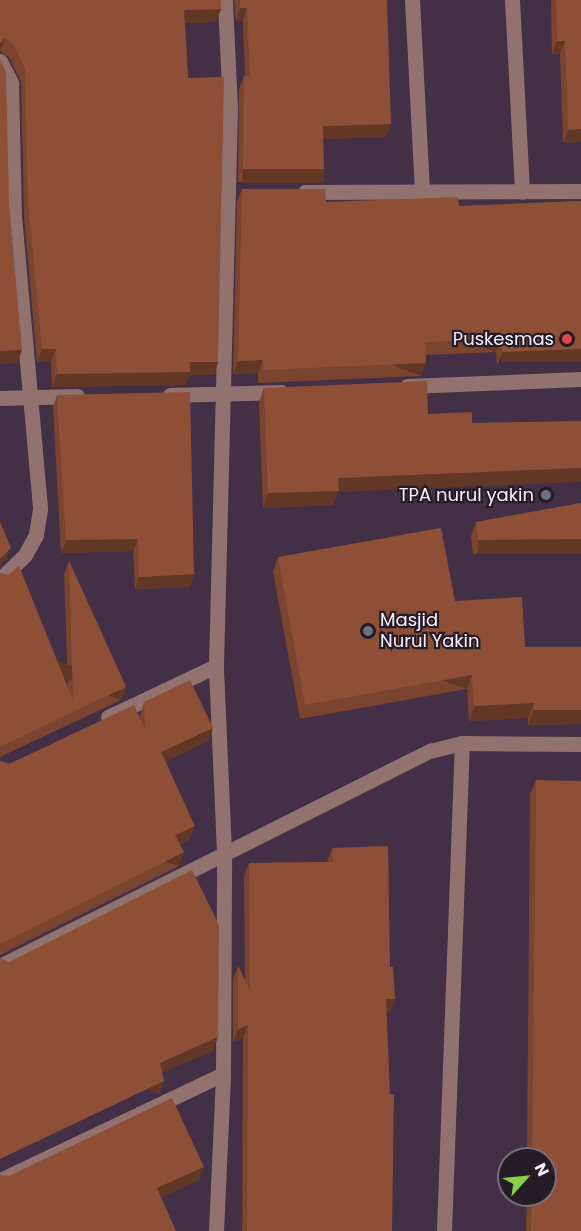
<!DOCTYPE html>
<html>
<head>
<meta charset="utf-8">
<style>
	body { margin:0 }
	#map { position:relative; width:581px; height:1231px; overflow:hidden; background:#433047; font-family:Poppins,sans-serif }
	div>[style] { position:absolute }
	.minor>* { height:15px; margin:-7.5px; padding:0 7.5px; transform-origin:7.5px; border-radius:7.5px; background:#92726e }
	.wall>* { inset:0; background:#7a442f }
	.shaded-wall>* { inset:0; background:#633726; transform-origin:0 0 }
	.building>* { inset:0; background:#8e4f37 }
	.dots>* { width:16px; height:16px; translate:-50% -50%; box-sizing:border-box; border:3px solid #241c26; border-radius:50% }
	span { translate:-50% -50%; white-space:nowrap; text-align:center; line-height:1.15; -webkit-text-stroke:4.5px #241c26; paint-order:stroke }
	.poi-label { font-size:18px; color:#fbeffd }
	.right { translate:-100% -50%; text-align:right }
	.left { translate:0 -50%; text-align:left }
	.north { position:absolute; left:497px; top:1147px; width:60px; height:60px; box-sizing:border-box; background:#241c26; border:2px solid #7a707c; border-radius:50%; rotate:63deg; font-size:16px; font-weight:700; line-height:24px; text-align:center; color:#fbeffd }
	.north::after { content:''; display:block; margin:auto; width:21px; height:27px; background:#88cf49; clip-path:polygon(50% 0,100% 100%,50% 72%,0 100%) }
</style>
</head>
<body>
<div id="map">
	<div class="minor">
		<i style="left:412px;top:0;width:193px;rotate:87deg"></i>
		<i style="left:512px;top:0;width:192px;rotate:87deg"></i>
		<i style="left:0;top:61px;width:25px;rotate:63deg"></i>
		<i style="left:11px;top:83px;width:133px;rotate:88.7deg"></i>
		<i style="left:14px;top:216px;width:294px;rotate:84.9deg"></i>
		<i style="left:40px;top:509px;width:26px;rotate:99deg"></i>
		<i style="left:36px;top:535px;width:23px;rotate:119deg"></i>
		<i style="left:25px;top:555px;width:35px;rotate:136deg"></i>
		<i style="left:305px;top:192px;width:276px;rotate:-0.2deg"></i>
		<i style="left:407px;top:386px;width:174px;rotate:-2.3deg"></i>
		<i style="left:170px;top:395px;width:111px;rotate:-1.5deg"></i>
		<i style="left:0;top:398px;width:77px;rotate:-1.5deg"></i>
		<i style="left:108px;top:717px;width:119px;rotate:-25.3deg"></i>
		<i style="left:0;top:966px;width:481px;rotate:-26.6deg"></i>
		<i style="left:430px;top:751px;width:33px;rotate:-14deg"></i>
		<i style="left:462px;top:743px;width:119px;rotate:0.5deg"></i>
		<i style="left:0;top:1180px;width:247px;rotate:-25.4deg"></i>
		<i style="left:216px;top:1231px;width:157px;rotate:-87.4deg"></i>
		<i style="left:223px;top:1074px;width:222px;rotate:-89.7deg"></i>
		<i style="left:224px;top:852px;width:186px;rotate:-92.5deg"></i>
		<i style="left:216px;top:666px;width:558px;rotate:-88.56deg"></i>
		<i style="left:230px;top:108px;width:108px;rotate:-92.7deg"></i>
		<i style="left:444px;top:1231px;width:488px;rotate:-87.9deg"></i>
	</div>
	<div class="wall">
		<i style="clip-path:polygon(0 0,221px 9px,216px 22px,185px 23px,188px 78px,218px 362px,214px 375px,189px 375px,185px 385px,52px 387px,51px 362px,37px 362px,24px 215px,21px 82px,9px 57px,0 51px)"></i>
		<i style="clip-path:polygon(234px 0,387px 0,386px 137px,323px 139px,320px 182px,238px 182px,239px 89px,244px 76px,245px 76px,243px 21px,236px 21px)"></i>
		<i style="clip-path:polygon(551px 0,581px 0,581px 142px,563px 143px,560px 54px,552px 54px)"></i>
		<i style="clip-path:polygon(242px 189px,326px 202px,459px 206px,581px 201px,497px 365px,496px 352px,426px 355px,421px 376px,258px 383px,258px 373px,233px 374px,237px 202px)"></i>
		<i style="clip-path:polygon(264px 388px,428px 414px,472px 423px,338px 492px,333px 505px,263px 508px,259px 402px)"></i>
		<i style="clip-path:polygon(57px 395px,194px 574px,190px 587px,135px 589px,133px 551px,61px 553px,53px 407px)"></i>
		<i style="clip-path:polygon(581px 503px,473px 555px,471px 536px,476px 522px)"></i>
		<i style="clip-path:polygon(278px 557px,455px 601px,525px 647px,581px 647px,581px 724px,528px 725px,528px 718px,469px 721px,467px 689px,300px 719px,273px 572px)"></i>
		<i style="clip-path:polygon(69px 561px,126px 687px,121px 700px,0 757px,0 573px,68px 686px,64px 574px)"></i>
		<i style="clip-path:polygon(144px 702px,208px 741px,166px 761px,190px 839px,180px 844px,179px 866px,0 955px,0 761px,9px 764px,140px 716px)"></i>
		<i style="clip-path:polygon(536px 780px,581px 1231px,526px 1231px,527px 1195px,545px 1195px,545px 1159px,527px 1159px,530px 794px)"></i>
		<i style="clip-path:polygon(332px 848px,390px 967px,395px 999px,390px 1011px,386px 1012px,392px 1231px,242px 1231px,243px 1038px,233px 1042px,233px 979px,238px 966px,245px 980px,244px 876px,249px 863px,327px 862px)"></i>
	</div>
	<div class="shaded-wall">
		<i style="clip-path:polygon(240px 8px,247px 8px,243px 21px,236px 21px)"></i>
		<i style="clip-path:polygon(221px 9px,216px 22px,180px 23px,184px 10px)"></i>
		<i style="clip-path:polygon(5px 38px,0 51px,0 43px)"></i>
		<i style="clip-path:polygon(557px 41px,565px 41px,560px 54px,552px 54px)"></i>
		<i style="clip-path:polygon(391px 124px,386px 137px,318px 139px,323px 126px)"></i>
		<i style="clip-path:polygon(581px 129px,581px 142px,563px 143px,568px 130px)"></i>
		<i style="left:243px;top:169px;width:81px;height:14px"></i>
		<i style="left:501px;top:339px;width:14px;height:76px;rotate:111deg"></i>
		<i style="clip-path:polygon(42px 349px,56px 349px,51px 362px,37px 362px)"></i>
		<i style="left:581px;top:349px;width:13px;height:79px;rotate:90deg"></i>
		<i style="clip-path:polygon(22px 350px,17px 363px,0 364px,0 351px)"></i>
		<i style="clip-path:polygon(263px 360px,258px 373px,233px 374px,238px 361px)"></i>
		<i style="clip-path:polygon(190px 362px,218px 362px,214px 375px,189px 375px,185px 385px,52px 387px,57px 374px)"></i>
		<i style="left:426px;top:363px;width:14px;height:163px;rotate:111deg"></i>
		<i style="clip-path:polygon(581px 468px,581px 482px,338px 492px,333px 505px,263px 508px,268px 493px,338px 478px)"></i>
		<i style="clip-path:polygon(138px 539px,133px 551px,61px 553px,66px 540px)"></i>
		<i style="left:581px;top:539px;width:15px;height:103px;rotate:90deg"></i>
		<i style="clip-path:polygon(11px 548px,6px 559px,0 566px,0 559px)"></i>
		<i style="clip-path:polygon(194px 574px,190px 587px,135px 589px,139px 577px)"></i>
		<i style="left:472px;top:675px;width:15px;height:170px;rotate:110deg"></i>
		<i style="left:126px;top:687px;width:14px;height:138px;rotate:111deg"></i>
		<i style="clip-path:polygon(534px 703px,528px 718px,469px 721px,474px 706px)"></i>
		<i style="clip-path:polygon(534px 710px,581px 710px,581px 724px,528px 725px)"></i>
		<i style="clip-path:polygon(213px 728px,208px 741px,157px 765px,161px 752px)"></i>
		<i style="clip-path:polygon(195px 826px,190px 839px,171px 848px,175px 835px)"></i>
		<i style="left:184px;top:852px;width:15px;height:206px;rotate:110deg"></i>
		<i style="clip-path:polygon(386px 999px,395px 999px,390px 1011px,381px 1012px)"></i>
		<i style="clip-path:polygon(248px 1025px,243px 1038px,233px 1042px,238px 1029px)"></i>
		<i style="clip-path:polygon(218px 1037px,213px 1051px,155px 1076px,160px 1063px)"></i>
		<i style="left:164px;top:1081px;width:14px;height:180px;rotate:111deg"></i>
		<i style="clip-path:polygon(204px 1167px,199px 1180px,152px 1202px,157px 1188px)"></i>
	</div>
	<div class="building">
		<i style="clip-path:polygon(0 0,221px 0,221px 9px,184px 10px,188px 78px,224px 77px,218px 362px,190px 362px,190px 372px,57px 374px,56px 349px,42px 349px,28px 202px,25px 69px,13px 44px,5px 38px,0 43px)"></i>
		<i style="clip-path:polygon(240px 0,387px 0,391px 124px,323px 126px,324px 169px,243px 169px,244px 76px,250px 76px,247px 8px,240px 8px)"></i>
		<i style="clip-path:polygon(556px 0,581px 0,581px 129px,568px 130px,565px 41px,557px 41px)"></i>
		<i style="clip-path:polygon(0 59px,6px 72px,9px 203px,22px 350px,0 351px)"></i>
		<i style="clip-path:polygon(242px 189px,325px 189px,326px 202px,458px 197px,459px 206px,581px 201px,581px 349px,502px 352px,501px 339px,425px 342px,426px 363px,263px 370px,263px 360px,238px 361px)"></i>
		<i style="clip-path:polygon(427px 381px,428px 414px,472px 412px,472px 423px,581px 421px,581px 468px,338px 478px,339px 491px,268px 493px,264px 388px)"></i>
		<i style="clip-path:polygon(190px 392px,194px 574px,139px 577px,138px 539px,66px 540px,57px 395px)"></i>
		<i style="clip-path:polygon(581px 503px,581px 539px,478px 540px,476px 522px)"></i>
		<i style="clip-path:polygon(0 522px,11px 548px,0 559px)"></i>
		<i style="clip-path:polygon(441px 528px,455px 601px,522px 597px,525px 647px,581px 647px,581px 710px,534px 710px,534px 703px,474px 706px,472px 675px,305px 705px,278px 557px)"></i>
		<i style="clip-path:polygon(69px 561px,126px 687px,1px 746px,0 748px,0 573px,8px 575px,19px 566px,73px 700px)"></i>
		<i style="clip-path:polygon(190px 680px,213px 728px,161px 752px,195px 826px,175px 835px,184px 852px,0 944px,0 945px,0 761px,9px 764px,134px 705px,145px 729px,144px 702px)"></i>
		<i style="clip-path:polygon(536px 780px,581px 781px,581px 1231px,531px 1231px,532px 1195px,545px 1195px,545px 1159px,532px 1159px)"></i>
		<i style="clip-path:polygon(388px 846px,390px 967px,393px 967px,395px 999px,386px 999px,390px 1094px,394px 1095px,392px 1231px,247px 1231px,248px 1025px,238px 1029px,238px 966px,250px 990px,249px 863px,333px 862px,332px 848px)"></i>
		<i style="clip-path:polygon(192px 870px,219px 925px,218px 1037px,160px 1063px,164px 1081px,0 1159px,0 958px,9px 962px)"></i>
		<i style="clip-path:polygon(172px 1098px,204px 1167px,157px 1188px,176px 1231px,0 1231px,0 1175px,9px 1176px)"></i>
	</div>
	<div class="dots">
		<i style="left:567px;top:339px;background:#e0444e"></i>
		<i style="left:546px;top:495px;background:#6b7280"></i>
		<i style="left:368px;top:631px;background:#6b7280"></i>
	</div>
	<div class="poi-label">
		<span class="right" style="left:554px;top:339px">Puskesmas</span>
		<span class="right" style="left:534px;top:495px">TPA nurul yakin</span>
		<span class="left" style="left:380px;top:631px">Masjid<br>Nurul Yakin</span>
	</div>
	<div class="north">N</div>
</div>
</body>
</html>
